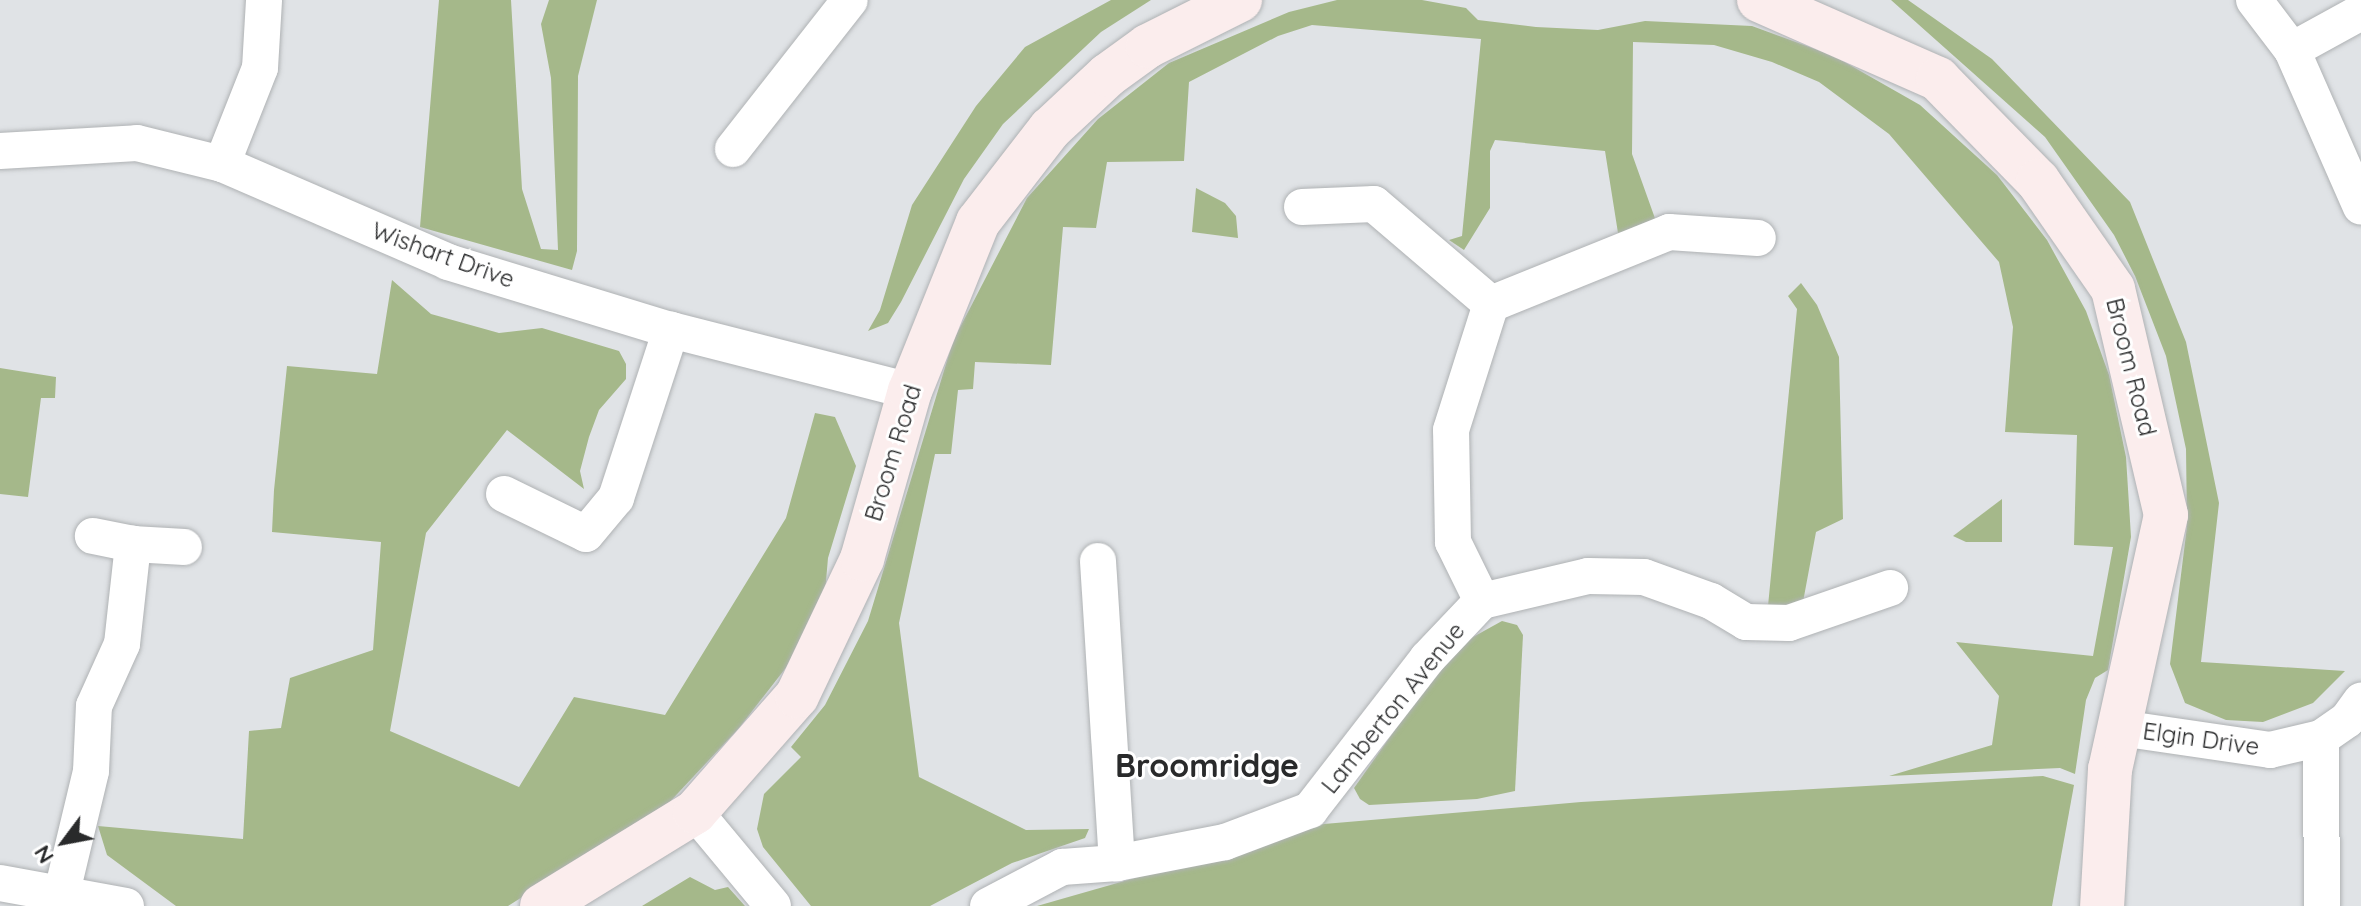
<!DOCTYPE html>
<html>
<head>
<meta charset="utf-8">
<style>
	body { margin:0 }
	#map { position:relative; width:2361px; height:906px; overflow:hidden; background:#e0e3e6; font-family:Quicksand,sans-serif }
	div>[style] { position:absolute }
	.green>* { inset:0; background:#a5b88a }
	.roads { filter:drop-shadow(0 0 2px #afb2b4) drop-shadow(0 0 2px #afb2b4) }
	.street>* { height:36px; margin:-18px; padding:0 18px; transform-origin:18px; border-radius:18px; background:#fff }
	.secondary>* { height:44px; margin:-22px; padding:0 22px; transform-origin:22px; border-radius:22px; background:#fbeded }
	span { translate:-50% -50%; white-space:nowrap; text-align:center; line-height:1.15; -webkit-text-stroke:6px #fff; paint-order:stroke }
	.street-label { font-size:24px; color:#292a2b }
	.district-label { font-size:32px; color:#292a2b; font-weight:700 }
	.north { position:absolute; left:24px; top:802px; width:80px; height:80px; -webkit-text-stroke:6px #fff; paint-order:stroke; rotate:238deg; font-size:22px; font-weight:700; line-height:32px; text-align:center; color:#292a2b }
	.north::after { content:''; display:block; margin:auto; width:28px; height:36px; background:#292a2b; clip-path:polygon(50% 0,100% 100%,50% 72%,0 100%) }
</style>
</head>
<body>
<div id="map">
	<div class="green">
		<i style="clip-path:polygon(439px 0,511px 0,522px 189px,541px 249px,558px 250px,551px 78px,541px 24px,549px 0,597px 0,578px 76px,577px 251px,572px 270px,420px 227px)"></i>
		<i style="clip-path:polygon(1111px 0,1151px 0,1101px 32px,1003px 124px,964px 179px,901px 302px,888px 323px,868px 331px,880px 310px,912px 205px,976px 106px,1025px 47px)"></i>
		<i style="clip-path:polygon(1337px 0,1422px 0,1466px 8px,1478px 20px,1536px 27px,1598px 30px,1645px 21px,1752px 26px,1834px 56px,1920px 105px,1997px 175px,2047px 240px,2086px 311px,2109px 375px,2126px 457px,2131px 537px,2108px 670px,2095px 678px,2086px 700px,2075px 774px,2060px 768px,1889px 776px,1992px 745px,1999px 696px,1956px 642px,2093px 656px,2113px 547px,2074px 545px,2077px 435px,2005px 432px,2013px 327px,1999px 262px,1889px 134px,1819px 82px,1772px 62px,1714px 45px,1633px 42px,1632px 154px,1657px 224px,1618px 233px,1605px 151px,1495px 140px,1490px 151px,1490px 208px,1464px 250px,1449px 240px,1462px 236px,1481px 39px,1312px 25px,1278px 36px,1189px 82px,1184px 161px,1107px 162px,1096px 228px,1063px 227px,1051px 365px,975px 362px,973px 389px,958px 390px,951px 454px,935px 454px,899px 623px,919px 777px,1026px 830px,1089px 829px,1085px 838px,1012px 863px,930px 906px,811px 906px,763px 847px,757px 829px,764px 794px,801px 757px,791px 747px,825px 705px,868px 621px,953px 341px,1027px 198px,1098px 119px,1169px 63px,1289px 12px)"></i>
		<i style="clip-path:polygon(1891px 0,1908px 0,1992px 59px,2130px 202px,2186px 342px,2219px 503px,2201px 662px,2345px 671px,2313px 703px,2263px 722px,2226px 720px,2185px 703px,2170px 664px,2187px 526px,2186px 449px,2166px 356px,2135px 276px,2114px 235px,2045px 137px)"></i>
		<i style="clip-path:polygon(1196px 188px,1225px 203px,1236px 216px,1238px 238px,1192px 232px)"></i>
		<i style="clip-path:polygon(392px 280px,431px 314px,499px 333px,542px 328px,619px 351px,626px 364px,626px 379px,599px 410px,589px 437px,580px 471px,584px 489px,507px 430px,426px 533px,390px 731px,519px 787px,574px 697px,665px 715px,786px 518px,815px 413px,835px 417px,856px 466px,828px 558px,825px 593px,795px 656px,739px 728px,665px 807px,508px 906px,176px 906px,107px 855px,98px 826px,243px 839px,249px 731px,281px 728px,290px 678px,373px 650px,381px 542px,272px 532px,274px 490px,287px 366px,377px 374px)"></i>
		<i style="clip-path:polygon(1801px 283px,1817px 305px,1839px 357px,1843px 519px,1816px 532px,1803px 602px,1797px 607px,1768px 606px,1797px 309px,1788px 296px)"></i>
		<i style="clip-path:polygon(0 368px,56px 377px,55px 398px,41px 398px,28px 497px,0 494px)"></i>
		<i style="clip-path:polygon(2002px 499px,2002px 542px,1966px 542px,1953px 536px)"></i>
		<i style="clip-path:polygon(1502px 621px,1517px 625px,1523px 635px,1515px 791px,1477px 799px,1369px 805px,1360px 799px,1354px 788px,1443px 662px,1464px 642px)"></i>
		<i style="clip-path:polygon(2043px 776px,2074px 785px,2052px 906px,1037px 906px,1324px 824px,1581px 802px)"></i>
		<i style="clip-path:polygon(690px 877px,715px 890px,728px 887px,745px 906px,642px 906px)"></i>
	</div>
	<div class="roads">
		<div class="street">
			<i style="left:2254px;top:0;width:63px;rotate:52.8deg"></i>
			<i style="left:2292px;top:50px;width:171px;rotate:66.3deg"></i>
			<i style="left:2292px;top:50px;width:79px;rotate:-28.8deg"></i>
			<i style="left:733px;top:149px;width:189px;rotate:-51.9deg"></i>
			<i style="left:0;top:151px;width:137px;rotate:-3.3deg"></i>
			<i style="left:137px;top:143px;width:88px;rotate:13.9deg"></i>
			<i style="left:222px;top:164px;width:246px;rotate:23.4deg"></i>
			<i style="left:448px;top:262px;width:233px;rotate:17deg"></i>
			<i style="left:671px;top:330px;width:247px;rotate:14.3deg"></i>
			<i style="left:222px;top:164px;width:103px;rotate:-68.4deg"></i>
			<i style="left:260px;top:68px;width:68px;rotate:-86.6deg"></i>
			<i style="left:1302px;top:207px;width:72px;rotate:-2.4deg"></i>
			<i style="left:1374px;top:204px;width:154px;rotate:40.5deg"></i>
			<i style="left:1491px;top:304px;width:192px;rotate:-22deg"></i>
			<i style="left:1669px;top:232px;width:89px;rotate:3.9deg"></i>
			<i style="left:504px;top:494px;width:91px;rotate:26deg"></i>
			<i style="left:586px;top:534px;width:47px;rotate:-50.2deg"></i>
			<i style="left:616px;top:498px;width:177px;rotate:-71.9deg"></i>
			<i style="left:133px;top:544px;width:51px;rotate:3.4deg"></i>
			<i style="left:1098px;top:561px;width:303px;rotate:86.4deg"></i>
			<i style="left:1482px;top:601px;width:66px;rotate:-116.2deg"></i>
			<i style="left:1453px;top:542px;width:112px;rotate:-91deg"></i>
			<i style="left:1451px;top:430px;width:132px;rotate:-72.4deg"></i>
			<i style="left:2120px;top:728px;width:152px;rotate:8.3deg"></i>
			<i style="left:2270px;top:750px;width:52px;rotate:-13.2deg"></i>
			<i style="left:2321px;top:738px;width:32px;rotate:-35deg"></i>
			<i style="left:2347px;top:720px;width:24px;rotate:-54deg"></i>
			<i style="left:2321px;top:738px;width:168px;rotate:89.7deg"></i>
			<i style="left:695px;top:812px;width:122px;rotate:50.3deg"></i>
			<i style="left:0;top:883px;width:128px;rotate:10.3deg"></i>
			<i style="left:62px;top:892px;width:124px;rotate:-76.5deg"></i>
			<i style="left:91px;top:771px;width:65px;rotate:-87.4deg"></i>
			<i style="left:94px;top:706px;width:68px;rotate:-65.7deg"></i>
			<i style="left:122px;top:644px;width:101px;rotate:-83.7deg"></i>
			<i style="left:133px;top:544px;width:41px;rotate:-168.7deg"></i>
			<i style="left:988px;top:906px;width:84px;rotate:-27.8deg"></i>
			<i style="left:1062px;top:867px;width:55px;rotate:-4.2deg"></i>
			<i style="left:1117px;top:863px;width:110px;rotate:-11deg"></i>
			<i style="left:1225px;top:842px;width:91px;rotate:-20.6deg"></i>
			<i style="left:1310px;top:810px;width:191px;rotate:-52.2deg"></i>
			<i style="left:1427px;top:659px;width:80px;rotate:-46.5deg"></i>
			<i style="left:1482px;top:601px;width:109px;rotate:-13.3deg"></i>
			<i style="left:1588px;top:576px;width:56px;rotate:1deg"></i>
			<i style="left:1644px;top:577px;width:71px;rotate:19.7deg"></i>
			<i style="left:1711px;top:601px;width:41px;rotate:31deg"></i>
			<i style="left:1746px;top:622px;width:43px;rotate:1.3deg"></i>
			<i style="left:1789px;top:623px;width:107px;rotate:-19.1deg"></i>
		</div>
		<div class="secondary">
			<i style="left:1759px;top:0;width:196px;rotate:23.8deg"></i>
			<i style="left:1938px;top:79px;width:143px;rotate:45.6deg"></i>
			<i style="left:2038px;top:181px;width:131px;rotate:55.2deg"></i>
			<i style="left:2113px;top:289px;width:232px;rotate:76.8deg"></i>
			<i style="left:2166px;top:515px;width:260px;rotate:102.4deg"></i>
			<i style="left:2110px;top:769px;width:137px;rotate:93.3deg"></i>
			<i style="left:542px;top:906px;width:180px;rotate:-31.6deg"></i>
			<i style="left:695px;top:812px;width:154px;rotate:-48.7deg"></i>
			<i style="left:797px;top:696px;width:152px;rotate:-64.6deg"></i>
			<i style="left:862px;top:559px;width:175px;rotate:-74.1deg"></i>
			<i style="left:910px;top:391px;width:182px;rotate:-68.1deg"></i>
			<i style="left:978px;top:222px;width:118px;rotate:-52.3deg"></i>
			<i style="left:1050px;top:129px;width:79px;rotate:-43deg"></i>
			<i style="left:1108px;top:75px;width:49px;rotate:-35.9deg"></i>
			<i style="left:1148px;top:46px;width:103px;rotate:-26.6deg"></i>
		</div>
	</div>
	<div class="street-label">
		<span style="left:443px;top:255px;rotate:20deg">Wishart Drive</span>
		<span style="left:2131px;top:367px;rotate:76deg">Broom Road</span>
		<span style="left:893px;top:453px;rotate:-73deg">Broom Road</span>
		<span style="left:1393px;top:708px;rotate:-51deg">Lamberton Avenue</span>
		<span style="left:2201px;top:739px;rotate:8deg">Elgin Drive</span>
	</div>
	<div class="district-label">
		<span style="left:1207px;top:765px">Broomridge</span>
	</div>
	<div class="north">N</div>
</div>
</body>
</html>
